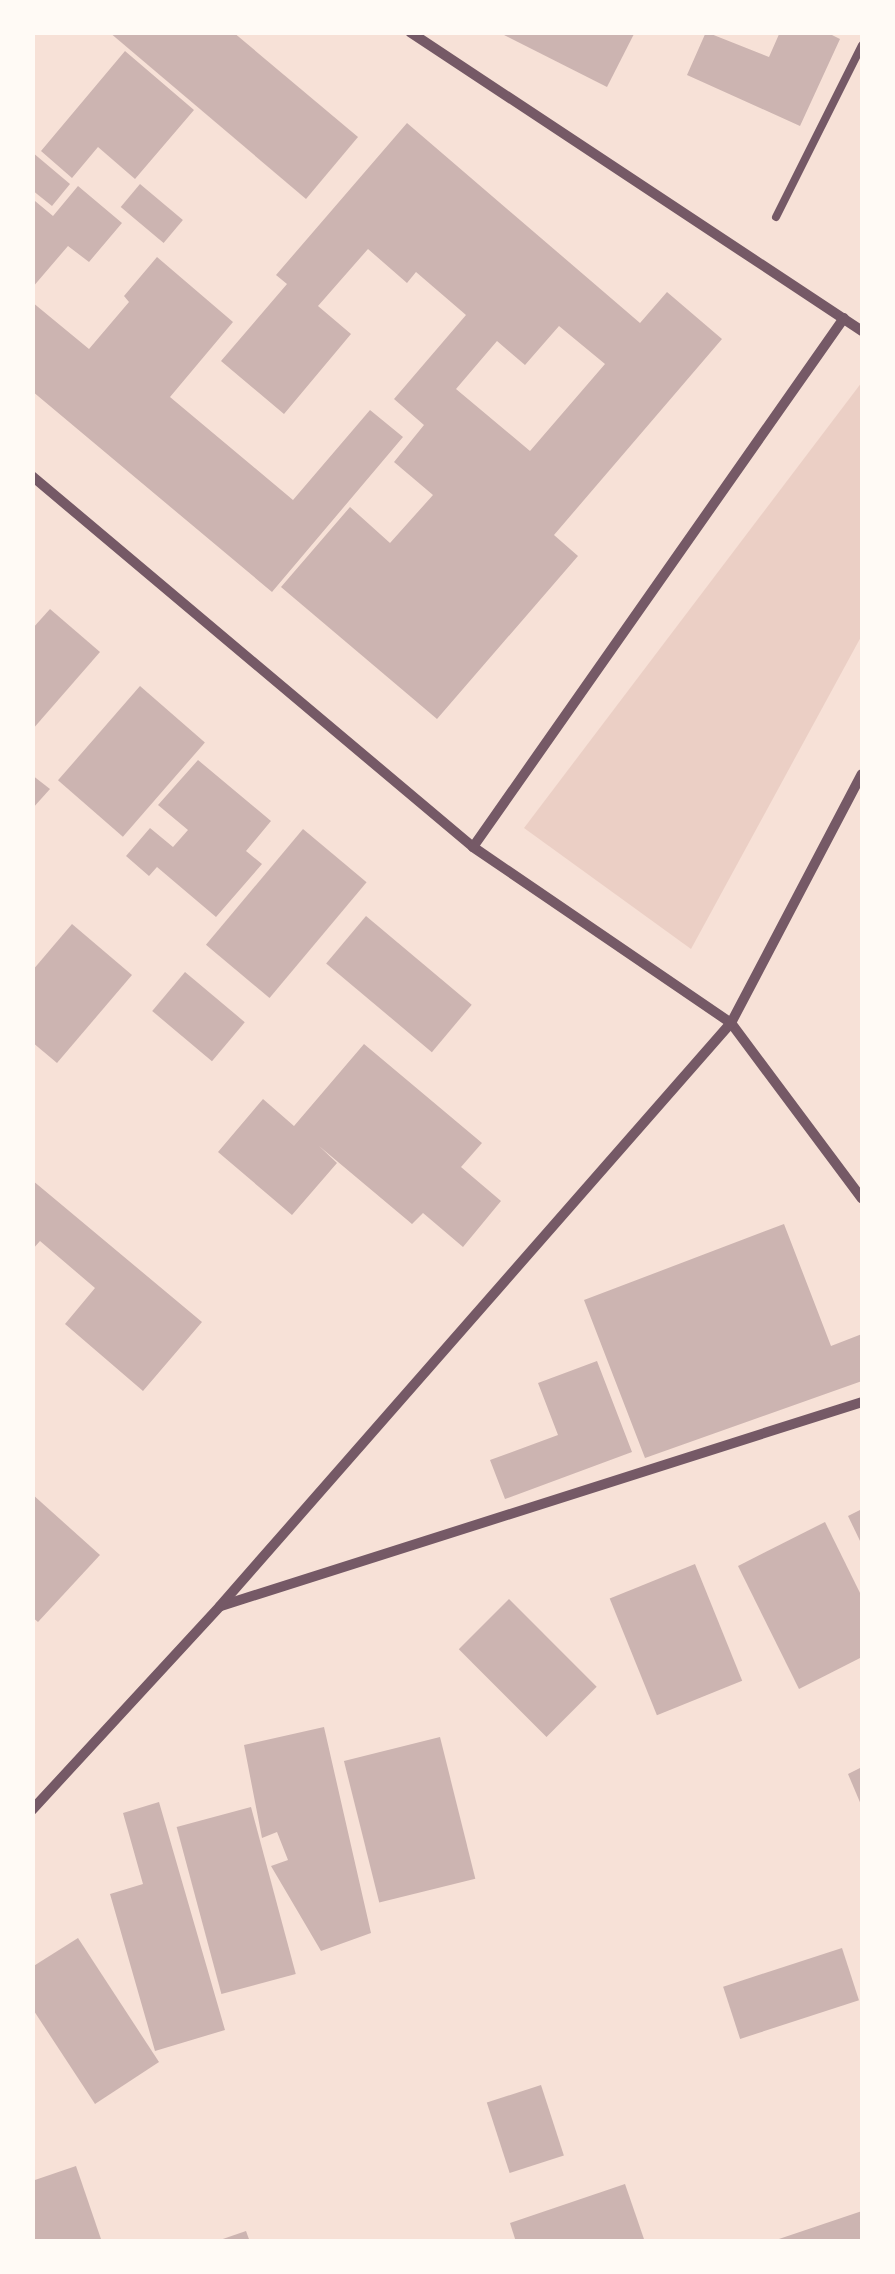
<!DOCTYPE html>
<html>
<head>
<meta charset="utf-8">
<style>
	body { margin:0 }
	#map { position:relative; width:895px; height:2274px; overflow:hidden; background:#f7e1d7; font-family:"Roboto Condensed",sans-serif }
	div>[style] { position:absolute }
	.green>* { inset:0; background:#ebcfc5 }
	.building>* { inset:0; background:#ccb4b1; transform-origin:0 0 }
	.service>* { height:8px; margin:-4px; padding:0 4px; transform-origin:4px; border-radius:4px; background:#755966 }
	.minor>* { height:10px; margin:-5px; padding:0 5px; transform-origin:5px; border-radius:5px; background:#755966 }
	span { translate:-50% -50%; white-space:nowrap; text-align:center; line-height:1.15; -webkit-text-stroke:8px #fffaf5; paint-order:stroke }
	.frame { position:absolute; inset:0; border:35px solid #fffaf5; pointer-events:none }
</style>
</head>
<body>
<div id="map">
	<div class="green">
		<i style="clip-path:polygon(862px 382px,862px 635px,691px 949px,524px 828px)"></i>
	</div>
	<div class="building">
		<i style="clip-path:polygon(109px 32px,233px 32px,358px 137px,306px 199px)"></i>
		<i style="clip-path:polygon(498px 32px,635px 32px,607px 87px)"></i>
		<i style="clip-path:polygon(706px 32px,769px 57px,780px 32px,826px 32px,840px 39px,800px 126px,687px 75px)"></i>
		<i style="clip-path:polygon(125px 51px,194px 110px,135px 179px,98px 147px,72px 178px,41px 151px)"></i>
		<i style="clip-path:polygon(evenodd,407px 123px,640px 323px,667px 292px,722px 339px,554px 535px,578px 556px,437px 719px,281px 587px,350px 507px,390px 543px,433px 495px,394px 462px,424px 425px,394px 399px,466px 315px,416px 272px,407px 283px,368px 249px,318px 306px,351px 334px,284px 414px,221px 361px,287px 284px,276px 275px,407px 123px,559px 326px,605px 364px,530px 451px,456px 389px,497px 341px,525px 365px,559px 326px)"></i>
		<i style="clip-path:polygon(32px 152px,70px 184px,52px 206px,32px 190px)"></i>
		<i style="left:140px;top:184px;width:56px;height:30px;rotate:40deg"></i>
		<i style="clip-path:polygon(78px 186px,122px 223px,89px 262px,68px 246px,32px 288px,32px 204px,35px 201px,53px 216px)"></i>
		<i style="clip-path:polygon(157px 257px,233px 322px,170px 397px,293px 500px,370px 410px,403px 437px,272px 592px,32px 391px,32px 302px,89px 349px,129px 302px,124px 296px)"></i>
		<i style="clip-path:polygon(50px 609px,100px 652px,32px 730px,32px 629px)"></i>
		<i style="left:140px;top:686px;width:86px;height:125px;rotate:41deg"></i>
		<i style="clip-path:polygon(198px 760px,271px 821px,246px 851px,262px 864px,216px 917px,157px 867px,149px 876px,126px 856px,150px 828px,173px 847px,188px 830px,158px 805px)"></i>
		<i style="clip-path:polygon(32px 775px,50px 789px,32px 809px)"></i>
		<i style="left:303px;top:829px;width:83px;height:151px;rotate:40deg"></i>
		<i style="left:366px;top:916px;width:138px;height:62px;rotate:40deg"></i>
		<i style="clip-path:polygon(72px 924px,132px 975px,57px 1063px,32px 1042px,32px 971px)"></i>
		<i style="left:185px;top:972px;width:78px;height:51px;rotate:40deg"></i>
		<i style="clip-path:polygon(364px 1044px,482px 1143px,461px 1167px,501px 1201px,463px 1247px,423px 1213px,412px 1224px,319px 1146px,337px 1163px,292px 1215px,218px 1152px,263px 1099px,294px 1126px)"></i>
		<i style="clip-path:polygon(32px 1180px,202px 1322px,143px 1391px,65px 1324px,95px 1288px,40px 1241px,32px 1250px)"></i>
		<i style="clip-path:polygon(784px 1224px,831px 1346px,862px 1334px,862px 1381px,645px 1458px,584px 1300px)"></i>
		<i style="clip-path:polygon(597px 1361px,632px 1452px,505px 1499px,490px 1460px,558px 1435px,538px 1383px)"></i>
		<i style="clip-path:polygon(32px 1494px,100px 1555px,38px 1622px,32px 1617px)"></i>
		<i style="clip-path:polygon(862px 1509px,862px 1545px,848px 1516px)"></i>
		<i style="clip-path:polygon(825px 1522px,862px 1597px,862px 1657px,799px 1689px,738px 1566px)"></i>
		<i style="left:695px;top:1564px;width:126px;height:92px;rotate:68deg"></i>
		<i style="left:509px;top:1599px;width:124px;height:71px;rotate:45deg"></i>
		<i style="clip-path:polygon(324px 1727px,371px 1933px,321px 1951px,271px 1866px,288px 1860px,277px 1832px,262px 1838px,244px 1745px)"></i>
		<i style="left:440px;top:1737px;width:146px;height:99px;rotate:76deg"></i>
		<i style="clip-path:polygon(862px 1767px,862px 1807px,848px 1774px)"></i>
		<i style="clip-path:polygon(159px 1802px,225px 2030px,155px 2051px,110px 1894px,143px 1884px,123px 1813px)"></i>
		<i style="left:251px;top:1807px;width:173px;height:77px;rotate:75deg"></i>
		<i style="clip-path:polygon(78px 1938px,159px 2062px,95px 2104px,32px 2008px,32px 1967px)"></i>
		<i style="left:842px;top:1948px;width:55px;height:125px;rotate:72deg"></i>
		<i style="left:541px;top:2085px;width:74px;height:57px;rotate:72deg"></i>
		<i style="clip-path:polygon(76px 2166px,102px 2242px,32px 2242px,32px 2181px)"></i>
		<i style="clip-path:polygon(625px 2184px,645px 2242px,516px 2242px,510px 2223px)"></i>
		<i style="clip-path:polygon(862px 2211px,862px 2242px,773px 2242px,773px 2241px)"></i>
		<i style="clip-path:polygon(246px 2231px,250px 2242px,217px 2242px,217px 2241px)"></i>
	</div>
	<div class="service">
		<i style="left:776px;top:217px;width:192px;rotate:-63.4deg"></i>
	</div>
	<div class="minor">
		<i style="left:410px;top:32px;width:542px;rotate:33.48deg"></i>
		<i style="left:32px;top:476px;width:576px;rotate:40.07deg"></i>
		<i style="left:473px;top:847px;width:312px;rotate:34.3deg"></i>
		<i style="left:731px;top:1023px;width:219px;rotate:53.3deg"></i>
		<i style="left:473px;top:847px;width:646px;rotate:-54.96deg"></i>
		<i style="left:221px;top:1606px;width:673px;rotate:-17.65deg"></i>
		<i style="left:32px;top:1810px;width:277px;rotate:-47.3deg"></i>
		<i style="left:220px;top:1606px;width:775px;rotate:-48.77deg"></i>
		<i style="left:731px;top:1023px;width:281px;rotate:-62.3deg"></i>
	</div>
	<div class="frame"></div>
</div>
</body>
</html>
